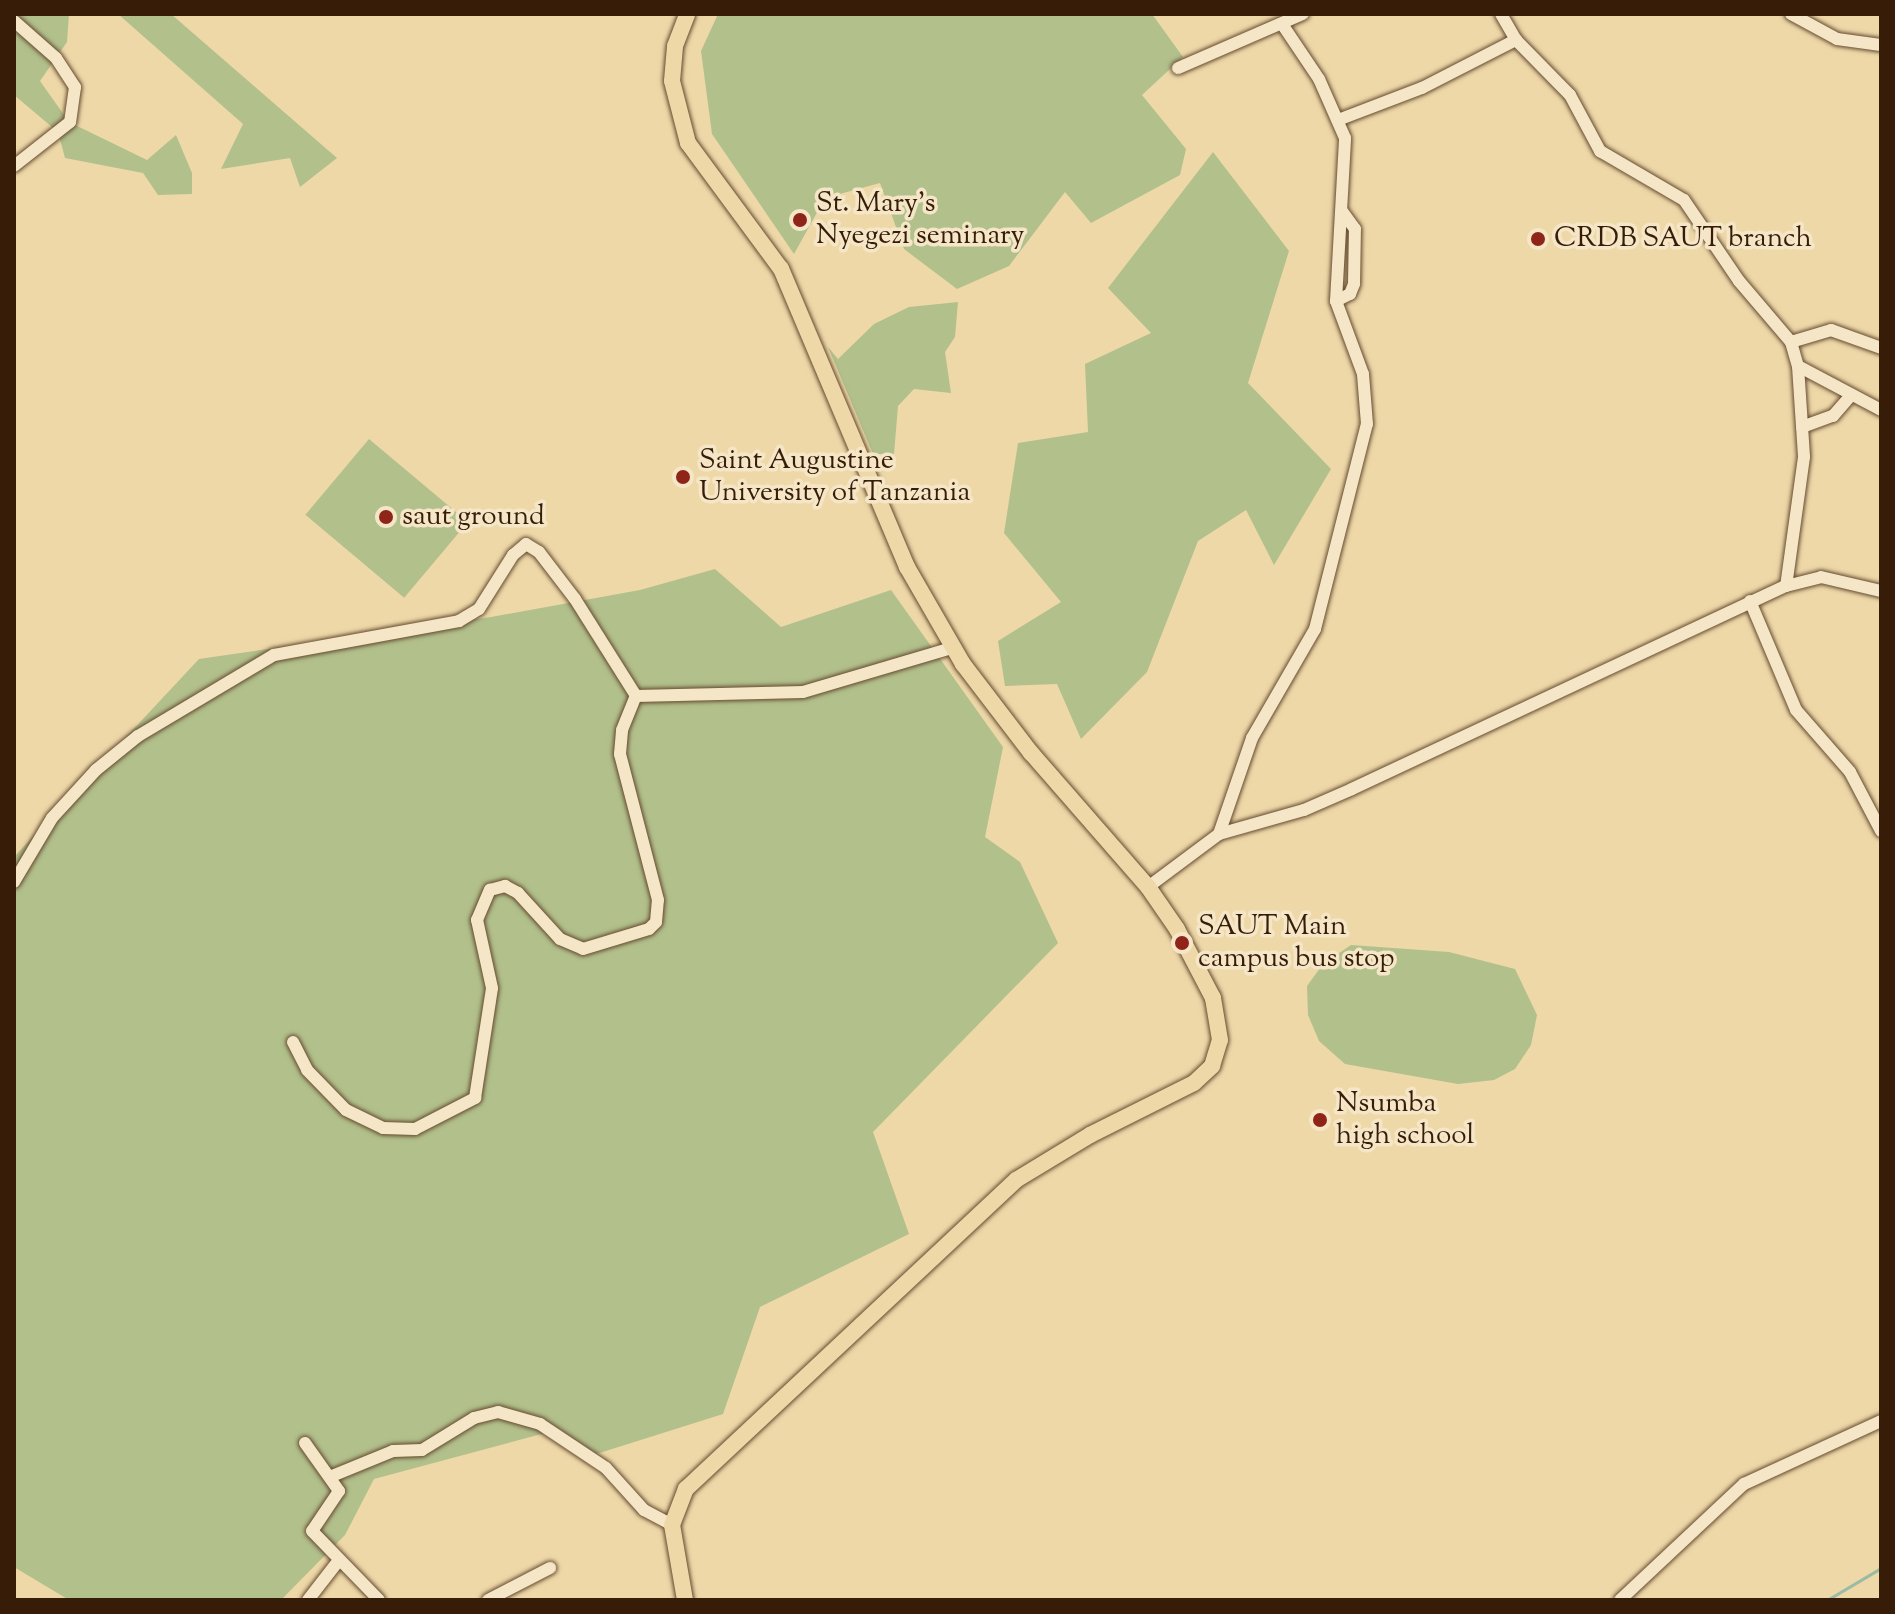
<!DOCTYPE html>
<html>
<head>
<meta charset="utf-8">
<style>
	body { margin:0 }
	#map { position:relative; width:1895px; height:1614px; overflow:hidden; background:#eed8a8; font-family:"Sorts Mill Goudy",serif }
	div>[style] { position:absolute }
	.green>* { inset:0; background:#b2c08c; transform-origin:0 0 }
	.stream>* { height:3px; margin:-1.5px; padding:0 1.5px; transform-origin:1.5px; border-radius:1.5px; background:#9abba4 }
	.roads { filter:drop-shadow(0 0 2px #654b30) drop-shadow(0 0 2px #654b30) }
	.minor>* { height:12px; margin:-6px; padding:0 6px; transform-origin:6px; border-radius:6px; background:#f4e6c6 }
	.major>* { height:16px; margin:-8px; padding:0 8px; transform-origin:8px; border-radius:8px; background:#eed8a8 }
	.dots>* { width:22px; height:22px; translate:-50% -50%; box-sizing:border-box; border:4px solid #f4e6c6; border-radius:50% }
	span { translate:-50% -50%; white-space:nowrap; text-align:center; line-height:1.15; -webkit-text-stroke:7px #f4e6c6; paint-order:stroke }
	.poi-label { font-size:28px; color:#371c08 }
	.left { translate:0 -50%; text-align:left }
	.frame { position:absolute; inset:0; border:16px solid #371c08; pointer-events:none }
</style>
</head>
<body>
<div id="map">
	<div class="green">
		<i style="clip-path:polygon(14px 14px,69px 14px,67px 42px,40px 81px,69px 122px,147px 160px,176px 135px,192px 173px,192px 194px,158px 195px,143px 173px,65px 158px,58px 132px,14px 95px)"></i>
		<i style="clip-path:polygon(118px 14px,171px 14px,337px 158px,300px 187px,290px 158px,221px 169px,243px 124px)"></i>
		<i style="clip-path:polygon(718px 14px,1152px 14px,1183px 57px,1142px 95px,1186px 149px,1180px 175px,1091px 223px,1065px 192px,1009px 266px,957px 289px,904px 249px,880px 183px,825px 198px,794px 254px,712px 134px,701px 51px)"></i>
		<i style="clip-path:polygon(1213px 152px,1289px 251px,1248px 383px,1331px 469px,1274px 565px,1246px 510px,1198px 541px,1147px 672px,1081px 739px,1057px 684px,1005px 686px,998px 641px,1061px 602px,1004px 533px,1018px 443px,1088px 432px,1085px 364px,1151px 333px,1108px 288px)"></i>
		<i style="clip-path:polygon(958px 302px,955px 337px,945px 352px,951px 393px,914px 389px,898px 406px,894px 454px,873px 454px,828px 347px,838px 359px,874px 324px,909px 307px)"></i>
		<i style="left:369px;top:439px;width:129px;height:99px;rotate:40deg"></i>
		<i style="clip-path:polygon(715px 569px,781px 627px,891px 590px,1003px 747px,985px 837px,1020px 862px,1058px 943px,873px 1132px,909px 1234px,760px 1307px,723px 1414px,590px 1456px,545px 1433px,374px 1479px,345px 1535px,281px 1600px,69px 1600px,14px 1567px,14px 857px,199px 659px,491px 617px,640px 590px)"></i>
		<i style="clip-path:polygon(1351px 945px,1449px 952px,1515px 969px,1537px 1015px,1531px 1045px,1515px 1069px,1494px 1080px,1458px 1084px,1345px 1064px,1319px 1041px,1308px 1015px,1307px 986px,1323px 964px)"></i>
	</div>
	<div class="stream">
		<i style="left:1827px;top:1600px;width:63px;rotate:-30.7deg"></i>
	</div>
	<div class="roads">
		<div class="minor">
			<i style="left:1501px;top:14px;width:30px;rotate:60deg"></i>
			<i style="left:1516px;top:40px;width:77px;rotate:45.5deg"></i>
			<i style="left:1570px;top:95px;width:64px;rotate:61.8deg"></i>
			<i style="left:1600px;top:151px;width:97px;rotate:30.3deg"></i>
			<i style="left:1684px;top:200px;width:98px;rotate:55.8deg"></i>
			<i style="left:1739px;top:281px;width:80px;rotate:49.6deg"></i>
			<i style="left:1791px;top:342px;width:25px;rotate:74deg"></i>
			<i style="left:1798px;top:366px;width:91px;rotate:86.2deg"></i>
			<i style="left:1804px;top:457px;width:130px;rotate:97.9deg"></i>
			<i style="left:1791px;top:14px;width:52px;rotate:28.5deg"></i>
			<i style="left:1837px;top:39px;width:44px;rotate:7.8deg"></i>
			<i style="left:14px;top:21px;width:56px;rotate:41.4deg"></i>
			<i style="left:56px;top:58px;width:35px;rotate:57deg"></i>
			<i style="left:75px;top:87px;width:35px;rotate:98deg"></i>
			<i style="left:70px;top:122px;width:71px;rotate:141.8deg"></i>
			<i style="left:1178px;top:68px;width:136px;rotate:-23.4deg"></i>
			<i style="left:1338px;top:120px;width:90px;rotate:-20.9deg"></i>
			<i style="left:1422px;top:88px;width:106px;rotate:-27.1deg"></i>
			<i style="left:1336px;top:301px;width:16px;rotate:-27deg"></i>
			<i style="left:1350px;top:294px;width:11px;rotate:-68deg"></i>
			<i style="left:1354px;top:284px;width:55px;rotate:-89deg"></i>
			<i style="left:1355px;top:229px;width:22px;rotate:-126deg"></i>
			<i style="left:1791px;top:342px;width:42px;rotate:-16.7deg"></i>
			<i style="left:1831px;top:330px;width:53px;rotate:19.8deg"></i>
			<i style="left:1798px;top:366px;width:94px;rotate:27.9deg"></i>
			<i style="left:1802px;top:427px;width:33px;rotate:-20deg"></i>
			<i style="left:1833px;top:416px;width:28px;rotate:-49deg"></i>
			<i style="left:1750px;top:601px;width:118px;rotate:67.1deg"></i>
			<i style="left:1796px;top:710px;width:82px;rotate:48.9deg"></i>
			<i style="left:1850px;top:772px;width:67px;rotate:62.3deg"></i>
			<i style="left:1219px;top:834px;width:102px;rotate:-71deg"></i>
			<i style="left:1252px;top:738px;width:126px;rotate:-60deg"></i>
			<i style="left:1315px;top:629px;width:211px;rotate:-75.8deg"></i>
			<i style="left:1367px;top:424px;width:50px;rotate:-94.6deg"></i>
			<i style="left:1363px;top:374px;width:78px;rotate:-110.3deg"></i>
			<i style="left:1336px;top:301px;width:163px;rotate:-86.8deg"></i>
			<i style="left:1345px;top:138px;width:64px;rotate:-113.8deg"></i>
			<i style="left:1319px;top:79px;width:66px;rotate:-123.9deg"></i>
			<i style="left:14px;top:882px;width:74px;rotate:-59.3deg"></i>
			<i style="left:52px;top:818px;width:65px;rotate:-47.5deg"></i>
			<i style="left:96px;top:770px;width:54px;rotate:-39deg"></i>
			<i style="left:138px;top:736px;width:158px;rotate:-30.8deg"></i>
			<i style="left:274px;top:655px;width:188px;rotate:-10.4deg"></i>
			<i style="left:459px;top:621px;width:23px;rotate:-31deg"></i>
			<i style="left:479px;top:609px;width:64px;rotate:-57.8deg"></i>
			<i style="left:513px;top:555px;width:17px;rotate:-40deg"></i>
			<i style="left:526px;top:544px;width:15px;rotate:32deg"></i>
			<i style="left:539px;top:552px;width:59px;rotate:52.5deg"></i>
			<i style="left:575px;top:599px;width:115px;rotate:57.8deg"></i>
			<i style="left:636px;top:696px;width:167px;rotate:-1.4deg"></i>
			<i style="left:803px;top:692px;width:155px;rotate:-16.5deg"></i>
			<i style="left:1148px;top:887px;width:89px;rotate:-36.7deg"></i>
			<i style="left:1219px;top:834px;width:88px;rotate:-15.8deg"></i>
			<i style="left:1304px;top:810px;width:52px;rotate:-23.6deg"></i>
			<i style="left:1352px;top:789px;width:479px;rotate:-25.1deg"></i>
			<i style="left:1786px;top:586px;width:36px;rotate:-14deg"></i>
			<i style="left:1821px;top:577px;width:62px;rotate:13.1deg"></i>
			<i style="left:293px;top:1042px;width:31px;rotate:63deg"></i>
			<i style="left:307px;top:1070px;width:56px;rotate:45.7deg"></i>
			<i style="left:346px;top:1110px;width:41px;rotate:25.9deg"></i>
			<i style="left:383px;top:1128px;width:32px;rotate:2deg"></i>
			<i style="left:415px;top:1129px;width:68px;rotate:-27.3deg"></i>
			<i style="left:475px;top:1098px;width:111px;rotate:-81.2deg"></i>
			<i style="left:492px;top:988px;width:70px;rotate:-102.4deg"></i>
			<i style="left:477px;top:920px;width:33px;rotate:-67deg"></i>
			<i style="left:490px;top:890px;width:16px;rotate:-15deg"></i>
			<i style="left:505px;top:886px;width:15px;rotate:28deg"></i>
			<i style="left:518px;top:893px;width:62px;rotate:47.6deg"></i>
			<i style="left:560px;top:939px;width:25px;rotate:23deg"></i>
			<i style="left:583px;top:949px;width:69px;rotate:-16.9deg"></i>
			<i style="left:649px;top:929px;width:10px;rotate:-45deg"></i>
			<i style="left:656px;top:922px;width:22px;rotate:-85deg"></i>
			<i style="left:658px;top:900px;width:151px;rotate:-104.6deg"></i>
			<i style="left:620px;top:754px;width:24px;rotate:-85deg"></i>
			<i style="left:622px;top:730px;width:37px;rotate:-68deg"></i>
			<i style="left:305px;top:1443px;width:59px;rotate:54.7deg"></i>
			<i style="left:339px;top:1491px;width:48px;rotate:124deg"></i>
			<i style="left:312px;top:1531px;width:96px;rotate:45.8deg"></i>
			<i style="left:332px;top:1476px;width:66px;rotate:-22.3deg"></i>
			<i style="left:393px;top:1451px;width:29px;rotate:-2deg"></i>
			<i style="left:422px;top:1450px;width:61px;rotate:-31.6deg"></i>
			<i style="left:474px;top:1418px;width:25px;rotate:-14deg"></i>
			<i style="left:498px;top:1412px;width:44px;rotate:15.9deg"></i>
			<i style="left:540px;top:1424px;width:79px;rotate:33.7deg"></i>
			<i style="left:606px;top:1468px;width:57px;rotate:47.9deg"></i>
			<i style="left:644px;top:1510px;width:32px;rotate:28deg"></i>
			<i style="left:308px;top:1600px;width:51px;rotate:-52.2deg"></i>
			<i style="left:488px;top:1600px;width:70px;rotate:-27.3deg"></i>
			<i style="left:1620px;top:1600px;width:170px;rotate:-43.1deg"></i>
			<i style="left:1744px;top:1484px;width:151px;rotate:-24.7deg"></i>
		</div>
		<div class="major">
			<i style="left:685px;top:1600px;width:76px;rotate:-99.8deg"></i>
			<i style="left:672px;top:1525px;width:39px;rotate:-69deg"></i>
			<i style="left:686px;top:1489px;width:452px;rotate:-43.1deg"></i>
			<i style="left:1016px;top:1180px;width:87px;rotate:-31.3deg"></i>
			<i style="left:1090px;top:1135px;width:116px;rotate:-26.6deg"></i>
			<i style="left:1194px;top:1083px;width:25px;rotate:-43deg"></i>
			<i style="left:1212px;top:1066px;width:27px;rotate:-73deg"></i>
			<i style="left:1220px;top:1040px;width:43px;rotate:-99.5deg"></i>
			<i style="left:1213px;top:998px;width:78px;rotate:-117.6deg"></i>
			<i style="left:1177px;top:929px;width:51px;rotate:-124.6deg"></i>
			<i style="left:1148px;top:887px;width:178px;rotate:-131.1deg"></i>
			<i style="left:1031px;top:753px;width:112px;rotate:-127.4deg"></i>
			<i style="left:963px;top:664px;width:112px;rotate:-120deg"></i>
			<i style="left:907px;top:567px;width:324px;rotate:-112.9deg"></i>
			<i style="left:781px;top:269px;width:157px;rotate:-126.4deg"></i>
			<i style="left:688px;top:143px;width:64px;rotate:-104.5deg"></i>
			<i style="left:672px;top:81px;width:35px;rotate:-85deg"></i>
			<i style="left:675px;top:46px;width:34px;rotate:-69deg"></i>
		</div>
	</div>
	<div class="dots">
		<i style="left:800px;top:220px;background:#8f2418"></i>
		<i style="left:1538px;top:239px;background:#8f2418"></i>
		<i style="left:683px;top:477px;background:#8f2418"></i>
		<i style="left:386px;top:517px;background:#8f2418"></i>
		<i style="left:1182px;top:943px;background:#8f2418"></i>
		<i style="left:1320px;top:1120px;background:#8f2418"></i>
	</div>
	<div class="poi-label">
		<span class="left" style="left:816px;top:220px">St. Mary's<br>Nyegezi seminary</span>
		<span class="left" style="left:1554px;top:239px">CRDB SAUT branch</span>
		<span class="left" style="left:699px;top:477px">Saint Augustine<br>University of Tanzania</span>
		<span class="left" style="left:402px;top:517px">saut ground</span>
		<span class="left" style="left:1198px;top:943px">SAUT Main<br>campus bus stop</span>
		<span class="left" style="left:1336px;top:1120px">Nsumba<br>high school</span>
	</div>
	<div class="frame"></div>
</div>
</body>
</html>
